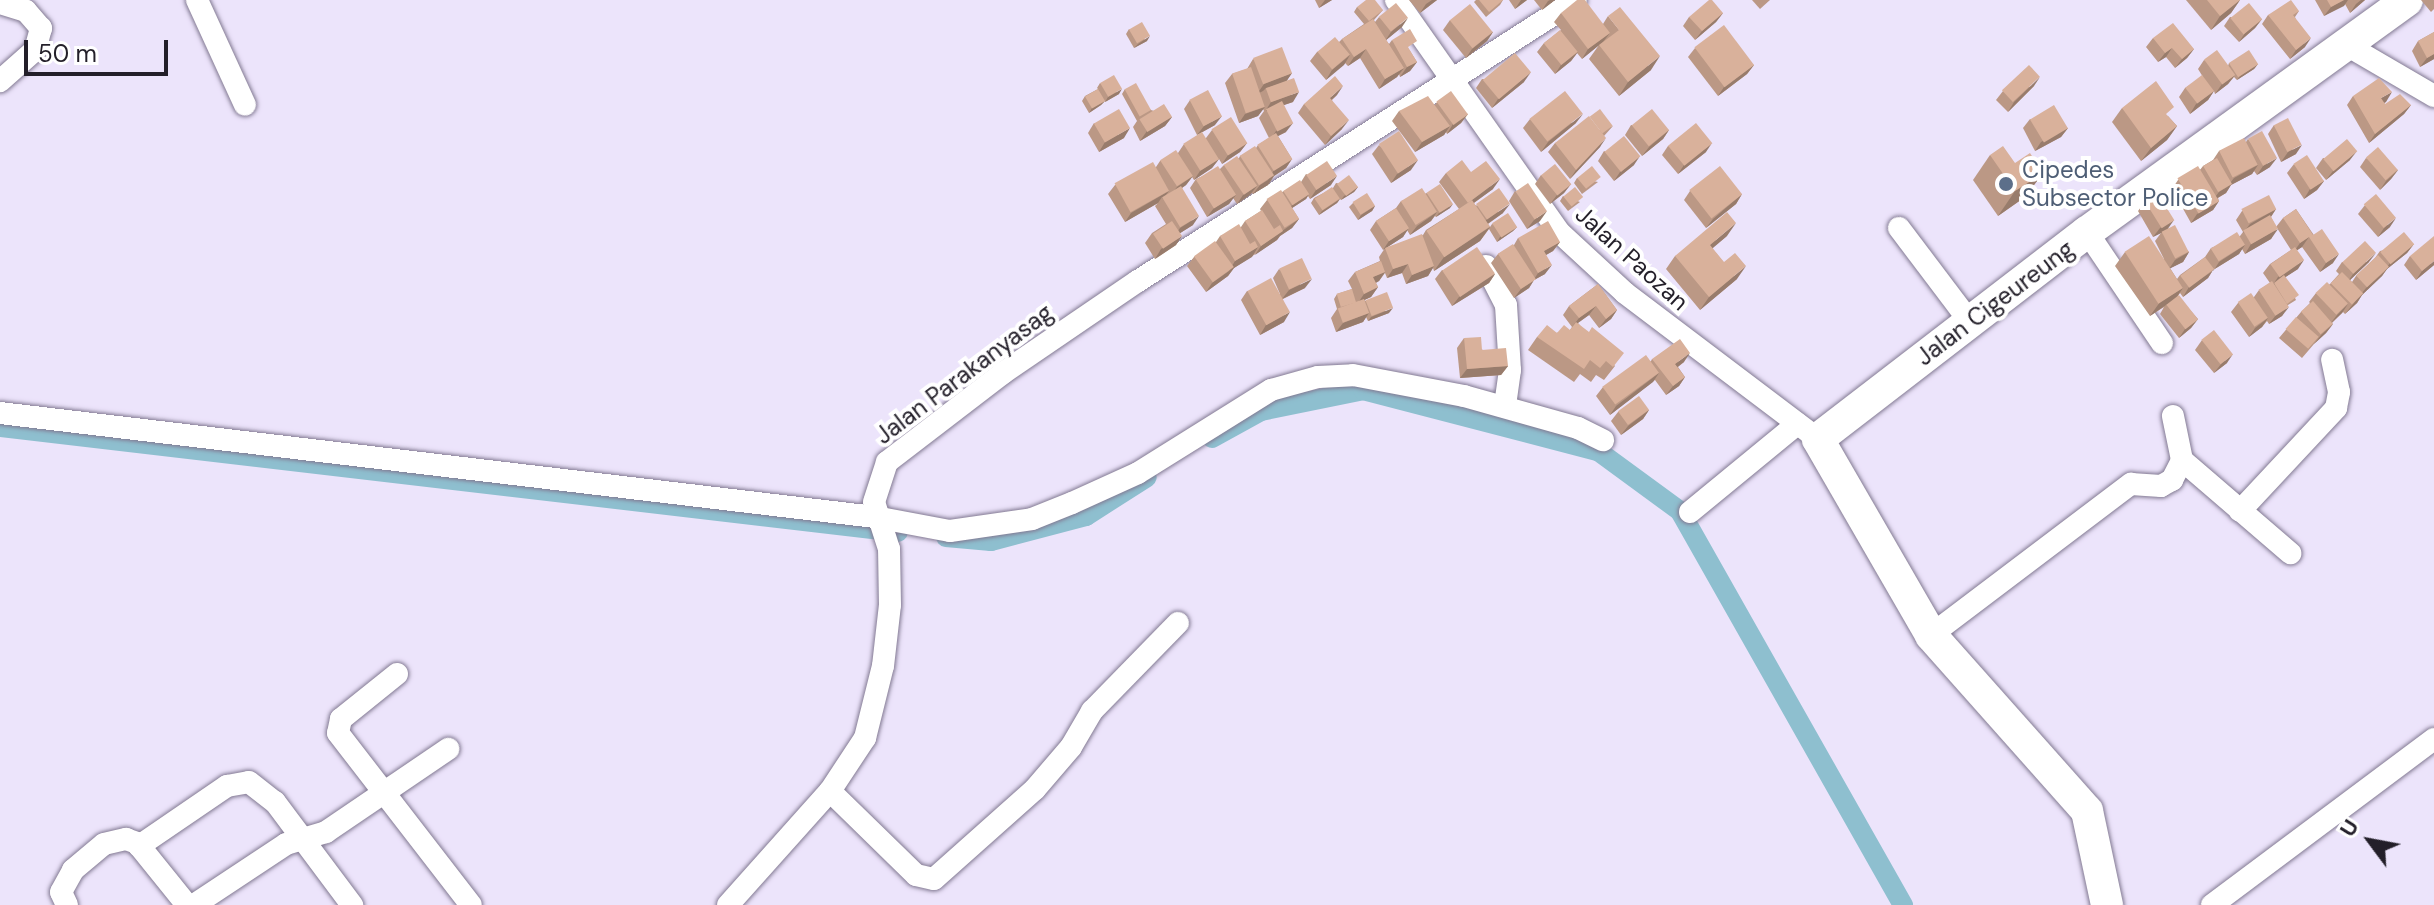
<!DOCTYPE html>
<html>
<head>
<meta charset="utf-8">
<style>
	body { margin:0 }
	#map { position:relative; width:2434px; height:905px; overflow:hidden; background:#ece4fb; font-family:"DM Sans",sans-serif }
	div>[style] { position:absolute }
	.canal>* { height:20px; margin:-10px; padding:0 10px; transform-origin:10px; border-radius:10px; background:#8ebfcf }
	.roads { filter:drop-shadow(0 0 2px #827992) drop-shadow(0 0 2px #827992) }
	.street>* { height:22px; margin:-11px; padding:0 11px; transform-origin:11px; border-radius:11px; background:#fff }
	.secondary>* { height:32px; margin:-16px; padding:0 16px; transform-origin:16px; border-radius:16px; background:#fff }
	.wall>* { inset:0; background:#bb9885 }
	.shaded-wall>* { inset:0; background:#987c6c }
	.building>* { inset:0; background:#d9b19b; transform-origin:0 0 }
	.dots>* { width:22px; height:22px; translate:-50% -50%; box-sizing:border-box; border:4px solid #fff; border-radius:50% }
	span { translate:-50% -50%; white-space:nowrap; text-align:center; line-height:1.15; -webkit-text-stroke:8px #fff; paint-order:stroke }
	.service-label { font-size:24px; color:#4e5e75 }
	.left { translate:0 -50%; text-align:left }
	.street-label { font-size:24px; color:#231f29 }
	.north { position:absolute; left:2330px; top:801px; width:80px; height:80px; -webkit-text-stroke:6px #fff; paint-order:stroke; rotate:302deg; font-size:22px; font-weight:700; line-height:32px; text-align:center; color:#231f29 }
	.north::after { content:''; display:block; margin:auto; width:28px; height:36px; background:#231f29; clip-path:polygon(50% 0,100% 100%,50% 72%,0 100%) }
	.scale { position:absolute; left:24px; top:40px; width:144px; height:36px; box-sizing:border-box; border:4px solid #231f29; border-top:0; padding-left:10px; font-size:24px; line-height:28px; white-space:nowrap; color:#231f29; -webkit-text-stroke:6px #fff; paint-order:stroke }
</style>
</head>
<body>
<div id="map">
	<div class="canal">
		<i style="left:0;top:427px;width:904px;rotate:6.67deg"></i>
		<i style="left:1212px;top:438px;width:56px;rotate:-28.9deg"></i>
		<i style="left:1261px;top:411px;width:104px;rotate:-11.6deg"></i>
		<i style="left:1363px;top:390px;width:243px;rotate:14.6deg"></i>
		<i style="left:1598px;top:451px;width:102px;rotate:36.2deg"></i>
		<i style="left:1680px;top:511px;width:453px;rotate:60.5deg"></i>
		<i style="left:946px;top:537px;width:45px;rotate:5.1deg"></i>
		<i style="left:991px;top:541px;width:98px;rotate:-14.7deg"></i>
		<i style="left:1086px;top:516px;width:72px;rotate:-32.6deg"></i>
	</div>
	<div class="roads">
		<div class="street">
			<i style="left:197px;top:0;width:115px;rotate:65.4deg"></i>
			<i style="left:1396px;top:0;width:284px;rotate:54.9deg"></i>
			<i style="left:1559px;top:232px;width:90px;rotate:42.7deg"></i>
			<i style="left:1625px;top:293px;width:242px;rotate:37.1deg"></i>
			<i style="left:0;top:3px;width:27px;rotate:17deg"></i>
			<i style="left:26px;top:11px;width:23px;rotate:49deg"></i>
			<i style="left:41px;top:28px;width:23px;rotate:105deg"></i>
			<i style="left:35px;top:50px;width:47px;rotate:138.5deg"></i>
			<i style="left:2345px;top:44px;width:103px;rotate:30.3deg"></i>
			<i style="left:1899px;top:228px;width:118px;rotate:52.9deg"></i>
			<i style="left:2087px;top:232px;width:134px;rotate:56deg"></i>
			<i style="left:1486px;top:266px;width:44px;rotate:62.9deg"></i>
			<i style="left:1506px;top:305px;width:65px;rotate:86.5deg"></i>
			<i style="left:1510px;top:370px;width:37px;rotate:98deg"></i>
			<i style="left:0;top:413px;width:881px;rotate:6.78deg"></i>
			<i style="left:875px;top:517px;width:76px;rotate:10.6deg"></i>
			<i style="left:950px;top:531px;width:83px;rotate:-8.3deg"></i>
			<i style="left:1032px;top:519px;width:43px;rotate:-21.8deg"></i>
			<i style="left:1072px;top:503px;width:72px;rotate:-24.4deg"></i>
			<i style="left:1138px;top:473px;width:157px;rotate:-32deg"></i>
			<i style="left:1271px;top:390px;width:49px;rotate:-15.5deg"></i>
			<i style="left:1318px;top:377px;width:35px;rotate:-3deg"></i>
			<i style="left:1353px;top:375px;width:113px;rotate:10.7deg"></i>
			<i style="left:1464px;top:396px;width:118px;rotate:15.7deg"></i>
			<i style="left:1578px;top:428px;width:28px;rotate:26deg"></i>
			<i style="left:2182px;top:460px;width:143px;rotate:40.7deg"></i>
			<i style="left:2240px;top:511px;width:141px;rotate:-47deg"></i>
			<i style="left:2336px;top:408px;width:16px;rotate:-79deg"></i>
			<i style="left:2339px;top:392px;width:33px;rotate:-102deg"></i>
			<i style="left:1690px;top:512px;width:139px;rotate:-39.4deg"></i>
			<i style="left:1931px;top:635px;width:251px;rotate:-37.1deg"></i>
			<i style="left:2131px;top:484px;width:30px;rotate:4deg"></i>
			<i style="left:2161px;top:486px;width:13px;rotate:-29deg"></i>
			<i style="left:2172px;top:480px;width:22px;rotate:-63deg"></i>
			<i style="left:2182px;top:460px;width:45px;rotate:-101.6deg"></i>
			<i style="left:397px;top:674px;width:72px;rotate:141.2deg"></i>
			<i style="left:341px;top:719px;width:14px;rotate:102deg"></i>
			<i style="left:338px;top:733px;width:217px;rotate:52.3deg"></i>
			<i style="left:830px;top:791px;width:120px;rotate:44.3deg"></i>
			<i style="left:916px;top:875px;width:18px;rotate:13deg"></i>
			<i style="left:934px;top:879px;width:135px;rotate:-41.7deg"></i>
			<i style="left:1035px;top:789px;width:55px;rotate:-49.4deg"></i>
			<i style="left:1071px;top:747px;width:42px;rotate:-59.7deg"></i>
			<i style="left:1092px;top:711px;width:123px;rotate:-45.7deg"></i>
			<i style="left:139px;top:846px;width:107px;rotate:-34.3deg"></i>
			<i style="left:227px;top:786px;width:22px;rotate:-10deg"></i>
			<i style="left:249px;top:782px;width:33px;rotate:38deg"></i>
			<i style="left:275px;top:802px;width:129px;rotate:53.2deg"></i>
			<i style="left:67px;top:905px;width:14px;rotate:-115deg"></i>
			<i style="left:61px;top:892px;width:25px;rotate:-61deg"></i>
			<i style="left:73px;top:870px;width:40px;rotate:-40deg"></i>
			<i style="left:104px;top:844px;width:23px;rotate:-13deg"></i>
			<i style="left:126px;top:839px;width:12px;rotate:20deg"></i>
			<i style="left:137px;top:843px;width:80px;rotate:51.1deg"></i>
			<i style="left:194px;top:905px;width:110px;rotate:-33.5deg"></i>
			<i style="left:286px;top:844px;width:42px;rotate:-16.7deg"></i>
			<i style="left:326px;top:832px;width:148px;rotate:-34.2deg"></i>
			<i style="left:728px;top:905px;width:153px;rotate:-48.2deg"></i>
			<i style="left:830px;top:791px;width:64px;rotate:-56.6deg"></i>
			<i style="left:865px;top:738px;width:74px;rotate:-76deg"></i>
			<i style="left:883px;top:666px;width:61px;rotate:-83.5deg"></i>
			<i style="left:890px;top:605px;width:56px;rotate:-91deg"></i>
			<i style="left:889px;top:549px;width:49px;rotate:-107.7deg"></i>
			<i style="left:874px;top:502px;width:42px;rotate:-72deg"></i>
			<i style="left:887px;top:462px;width:146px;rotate:-37.5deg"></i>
			<i style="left:1003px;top:373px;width:163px;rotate:-34.3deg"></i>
			<i style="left:1138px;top:281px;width:520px;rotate:-32.68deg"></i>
			<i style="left:2212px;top:905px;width:277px;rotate:-36.8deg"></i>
		</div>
		<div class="secondary">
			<i style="left:2107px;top:905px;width:96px;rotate:-102deg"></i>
			<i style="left:2087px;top:811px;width:235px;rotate:-131.6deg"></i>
			<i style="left:1931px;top:635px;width:226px;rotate:-120deg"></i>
			<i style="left:1818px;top:439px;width:339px;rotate:-37.6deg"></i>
			<i style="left:2087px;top:232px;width:395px;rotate:-35.9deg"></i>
		</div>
	</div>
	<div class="wall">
		<i style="clip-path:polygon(1315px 0,1332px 0,1319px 8px)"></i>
		<i style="clip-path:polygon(1409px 0,1437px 0,1420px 13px)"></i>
		<i style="clip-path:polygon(1476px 0,1503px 0,1500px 5px,1486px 17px,1474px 2px)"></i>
		<i style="clip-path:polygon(1509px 0,1527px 0,1515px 9px)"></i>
		<i style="clip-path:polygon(1534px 0,1555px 0,1542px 10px)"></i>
		<i style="clip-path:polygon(1752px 0,1770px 0,1760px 9px)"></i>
		<i style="clip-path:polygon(2186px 0,2240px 0,2231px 13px,2211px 30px)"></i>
		<i style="clip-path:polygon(2315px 0,2365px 0,2350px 13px,2345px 4px,2324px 16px)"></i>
		<i style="clip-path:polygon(2421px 0,2434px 0,2434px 9px,2431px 12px)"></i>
		<i style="clip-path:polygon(1357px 7px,1383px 10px,1374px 20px,1375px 22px,1379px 17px,1402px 27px,1386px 40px,1389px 44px,1392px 40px,1410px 51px,1417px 62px,1410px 71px,1400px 77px,1399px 74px,1397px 77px,1379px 89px,1360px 58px,1348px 66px,1345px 63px,1326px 80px,1310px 61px,1317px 52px,1339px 42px,1342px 39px,1364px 24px,1354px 12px)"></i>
		<i style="clip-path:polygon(2299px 11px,2295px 17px,2305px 47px,2290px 59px,2262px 24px,2268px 15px)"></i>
		<i style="clip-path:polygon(1561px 13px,1603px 24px,1608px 16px,1651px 70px,1619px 96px,1589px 59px,1599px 45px,1582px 59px,1577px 53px,1571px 61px,1555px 74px,1537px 52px,1544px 43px,1561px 30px,1554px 22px)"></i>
		<i style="clip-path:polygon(1723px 13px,1716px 22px,1695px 40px,1683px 26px,1689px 17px)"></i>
		<i style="clip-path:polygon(2230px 17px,2262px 19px,2255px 28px,2239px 42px,2224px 26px)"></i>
		<i style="clip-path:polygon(1450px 20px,1493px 32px,1487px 41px,1466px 58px,1443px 30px)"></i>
		<i style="clip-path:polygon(1129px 29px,1147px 41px,1134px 48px,1126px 34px)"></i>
		<i style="clip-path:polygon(2434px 32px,2434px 59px,2420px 67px,2412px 51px,2418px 41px)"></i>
		<i style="clip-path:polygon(2153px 38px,2194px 49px,2187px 58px,2175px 68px,2166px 57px,2158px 62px,2146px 47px)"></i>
		<i style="clip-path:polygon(1695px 48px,1754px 65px,1747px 74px,1718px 96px,1688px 57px)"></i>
		<i style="clip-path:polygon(1253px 59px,1292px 73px,1287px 80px,1293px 102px,1284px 105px,1286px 132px,1278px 136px,1292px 159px,1286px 168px,1274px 176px,1268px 185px,1253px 194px,1252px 193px,1237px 204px,1233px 198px,1229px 204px,1207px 217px,1190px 188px,1196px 179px,1220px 169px,1224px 165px,1239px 158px,1240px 156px,1256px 148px,1258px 145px,1269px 138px,1259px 118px,1264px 111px,1263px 109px,1258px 116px,1239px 123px,1225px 83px,1232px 74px,1247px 69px)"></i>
		<i style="clip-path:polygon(2204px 60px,2228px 66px,2229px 63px,2258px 64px,2254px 69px,2237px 80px,2234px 77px,2228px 84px,2215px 94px,2214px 91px,2208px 100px,2190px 114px,2179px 97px,2185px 88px,2203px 77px,2198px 69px)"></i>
		<i style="clip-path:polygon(1482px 79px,1524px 82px,1492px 108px,1476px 88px)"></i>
		<i style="clip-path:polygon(1100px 83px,1119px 94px,1105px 102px,1105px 101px,1101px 105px,1089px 113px,1082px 101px,1085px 96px,1098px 89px,1097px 88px)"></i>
		<i style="clip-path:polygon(2034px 86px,2008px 112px,1996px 100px,2003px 91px)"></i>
		<i style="clip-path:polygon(1125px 89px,1151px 110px,1172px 117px,1165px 126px,1140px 141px,1133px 127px,1137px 121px,1122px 94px)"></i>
		<i style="clip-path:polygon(1337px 95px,1332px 100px,1342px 129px,1325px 145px,1298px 113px,1304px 104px)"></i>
		<i style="clip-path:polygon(2353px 96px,2386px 102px,2384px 103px,2385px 104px,2411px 105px,2404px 114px,2369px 143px,2347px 105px)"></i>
		<i style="clip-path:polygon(1190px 100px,1215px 125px,1197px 135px,1184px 109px)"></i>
		<i style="clip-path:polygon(1437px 102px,1468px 114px,1461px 123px,1447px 134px,1446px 132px,1444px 135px,1415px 152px,1392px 121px,1399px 111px,1435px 105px)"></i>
		<i style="clip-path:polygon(2122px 108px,2168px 116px,2177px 126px,2167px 140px,2141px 161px,2112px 122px)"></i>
		<i style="clip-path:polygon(1530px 119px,1576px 123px,1541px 152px,1523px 128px)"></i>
		<i style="clip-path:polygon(2030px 119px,2068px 128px,2061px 137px,2035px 151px,2023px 128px)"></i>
		<i style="clip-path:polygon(1094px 123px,1124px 138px,1099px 152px,1088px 133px)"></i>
		<i style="clip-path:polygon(1631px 125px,1669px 130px,1663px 139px,1642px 156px,1625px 135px)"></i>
		<i style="clip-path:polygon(2274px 125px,2296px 154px,2281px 162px,2268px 134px)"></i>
		<i style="clip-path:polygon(1613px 126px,1604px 136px,1600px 147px,1570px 179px,1548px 152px,1555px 143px)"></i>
		<i style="clip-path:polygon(1212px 130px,1247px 143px,1240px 152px,1222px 164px,1219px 159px,1212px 168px,1194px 180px,1192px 177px,1186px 185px,1182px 188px,1193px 225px,1180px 233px,1176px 245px,1155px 259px,1145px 243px,1152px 233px,1166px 224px,1155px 206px,1158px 203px,1125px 222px,1108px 194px,1115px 185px,1156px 167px,1160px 161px,1178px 153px,1184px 144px,1206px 138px)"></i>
		<i style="clip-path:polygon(2248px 139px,2270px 167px,2257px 175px,2254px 171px,2252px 174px,2231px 185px,2226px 193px,2218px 198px,2219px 201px,2213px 210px,2191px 223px,2172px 189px,2178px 180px,2200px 170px,2203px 166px,2213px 160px,2219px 151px,2246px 142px)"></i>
		<i style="clip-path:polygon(1379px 145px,1411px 170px,1391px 183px,1372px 154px)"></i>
		<i style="clip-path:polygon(1668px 146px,1706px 152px,1678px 174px,1662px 155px)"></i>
		<i style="clip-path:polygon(1604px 151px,1634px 165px,1614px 181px,1598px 161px)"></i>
		<i style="clip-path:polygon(1990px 155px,2043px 173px,2025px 197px,1998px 216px,1973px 180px)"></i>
		<i style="clip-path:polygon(2323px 158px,2350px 160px,2326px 180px,2316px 168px)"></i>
		<i style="clip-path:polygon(2366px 158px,2398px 170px,2391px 179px,2380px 190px,2360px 167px)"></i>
		<i style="clip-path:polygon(2294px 164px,2324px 181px,2317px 190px,2304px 199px,2287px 173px)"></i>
		<i style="clip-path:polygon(1471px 172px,1493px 189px,1474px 203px,1475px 205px,1503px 213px,1488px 224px,1490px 227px,1492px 224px,1517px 227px,1513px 231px,1497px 242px,1489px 229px,1480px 241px,1434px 271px,1433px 268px,1428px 276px,1406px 284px,1402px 273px,1387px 278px,1385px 273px,1379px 281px,1376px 283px,1378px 287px,1371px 297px,1364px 300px,1389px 313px,1368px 321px,1366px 317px,1363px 322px,1336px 332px,1331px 318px,1337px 309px,1334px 299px,1337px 294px,1352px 289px,1348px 281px,1355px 272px,1380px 261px,1379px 257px,1385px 248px,1383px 250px,1370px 230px,1376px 221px,1396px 208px,1401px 201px,1427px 193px,1450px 208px,1436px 217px,1435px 216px,1431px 221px,1410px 235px,1407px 230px,1403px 237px,1386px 248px,1423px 235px,1426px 230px,1459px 209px,1439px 182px,1446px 173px)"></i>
		<i style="clip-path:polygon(1306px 174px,1331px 185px,1310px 199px,1308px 196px,1306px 199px,1292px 208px,1299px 219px,1292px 228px,1280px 236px,1277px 240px,1234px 268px,1228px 276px,1206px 292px,1187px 266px,1194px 257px,1216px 242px,1220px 236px,1241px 227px,1245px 221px,1261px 211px,1260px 209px,1267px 200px,1301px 182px)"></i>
		<i style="clip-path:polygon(1541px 175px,1571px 184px,1564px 193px,1550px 204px,1535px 184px)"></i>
		<i style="clip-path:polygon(1577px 178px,1598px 182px,1582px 194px,1574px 183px)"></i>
		<i style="clip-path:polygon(1336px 183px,1358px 187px,1354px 192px,1341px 200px,1340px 199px,1337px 203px,1319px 215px,1311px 203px,1314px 198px,1333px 188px)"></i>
		<i style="clip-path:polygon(1515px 191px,1540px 221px,1527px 229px,1509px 201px)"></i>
		<i style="clip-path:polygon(1690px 191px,1742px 194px,1736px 204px,1706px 228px,1684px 200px)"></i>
		<i style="clip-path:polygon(1563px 196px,1580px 202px,1568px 211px,1560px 201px)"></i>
		<i style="clip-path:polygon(2145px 202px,2189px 252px,2183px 262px,2170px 268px,2177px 279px,2180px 275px,2205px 257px,2211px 248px,2240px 236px,2243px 232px,2236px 220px,2242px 211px,2276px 209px,2271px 217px,2276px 227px,2283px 218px,2296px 209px,2333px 263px,2320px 272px,2302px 247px,2297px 250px,2298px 269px,2285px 277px,2296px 300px,2288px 305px,2282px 316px,2269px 324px,2267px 321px,2262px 327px,2249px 337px,2231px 312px,2238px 303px,2254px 297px,2259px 290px,2270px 283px,2263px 273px,2270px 264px,2291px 250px,2277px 228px,2271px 239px,2245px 254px,2242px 249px,2239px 254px,2213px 270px,2208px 278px,2183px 297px,2180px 293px,2178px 296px,2198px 319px,2191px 328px,2179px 338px,2160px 314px,2164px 307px,2150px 316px,2115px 266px,2125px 252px,2164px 259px,2155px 241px,2161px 233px,2153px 237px,2138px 211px)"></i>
		<i style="clip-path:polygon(1353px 203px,1375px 206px,1372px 211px,1358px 220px,1349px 207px)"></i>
		<i style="clip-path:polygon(2365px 205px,2390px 227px,2378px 237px,2358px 214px)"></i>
		<i style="clip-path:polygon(1727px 236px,1712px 248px,1737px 279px,1700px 310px,1666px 269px,1675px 256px)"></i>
		<i style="clip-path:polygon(1518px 238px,1560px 242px,1553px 251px,1546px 255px,1545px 274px,1534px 280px,1529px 288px,1514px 298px,1491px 263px,1498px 254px,1514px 245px)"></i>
		<i style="clip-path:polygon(2414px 244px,2407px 253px,2387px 269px,2382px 276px,2362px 295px,2357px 303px,2345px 314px,2343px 312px,2332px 323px,2333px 324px,2326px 333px,2314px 344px,2302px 358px,2279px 338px,2301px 312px,2310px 303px,2309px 302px,2316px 293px,2330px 284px,2339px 274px,2336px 271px,2342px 262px,2369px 262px,2350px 280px,2352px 282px,2356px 276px,2375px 258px,2380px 251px)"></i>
		<i style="clip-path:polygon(2410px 256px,2434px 265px,2416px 280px,2404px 265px)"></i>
		<i style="clip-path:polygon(1279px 269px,1305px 288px,1283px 299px,1284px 322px,1260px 335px,1241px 300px,1247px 291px,1280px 294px,1273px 278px)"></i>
		<i style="clip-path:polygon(1442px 270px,1495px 274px,1489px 283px,1452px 306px,1435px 279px)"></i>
		<i style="clip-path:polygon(1598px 284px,1617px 310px,1611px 319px,1599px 328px,1589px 315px,1578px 323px,1615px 366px,1604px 380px,1596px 375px,1591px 382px,1580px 374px,1574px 382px,1528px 350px,1537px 337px,1570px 330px,1572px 327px,1563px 315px,1569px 306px)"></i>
		<i style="clip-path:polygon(1464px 338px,1508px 366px,1501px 375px,1460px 378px,1457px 348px)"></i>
		<i style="clip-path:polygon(2202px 340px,2227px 363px,2214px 373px,2195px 350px)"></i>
		<i style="clip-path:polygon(1652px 359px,1684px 362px,1678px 367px,1685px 377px,1679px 386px,1666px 395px,1655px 380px,1610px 415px,1596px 396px,1603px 387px,1651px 361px)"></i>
		<i style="clip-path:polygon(1649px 410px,1643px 419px,1621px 435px,1611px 421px,1618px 412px)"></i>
	</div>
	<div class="shaded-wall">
		<i style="clip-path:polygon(1325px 0,1332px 0,1319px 8px)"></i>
		<i style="clip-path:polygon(1432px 0,1437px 0,1420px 13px,1426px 4px)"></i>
		<i style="clip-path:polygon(1521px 0,1527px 0,1515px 9px)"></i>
		<i style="clip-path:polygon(1550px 0,1555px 0,1542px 10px,1548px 1px)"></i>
		<i style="clip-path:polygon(2240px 0,2231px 13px,2211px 30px,2220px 16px)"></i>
		<i style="clip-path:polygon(2344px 0,2348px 0,2344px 6px,2324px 16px,2331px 7px)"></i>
		<i style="clip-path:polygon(2361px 0,2365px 0,2350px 13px,2356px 4px)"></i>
		<i style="clip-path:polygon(1723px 13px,1716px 22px,1695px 40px,1702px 31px)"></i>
		<i style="clip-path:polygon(1408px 18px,1402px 27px,1385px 41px,1391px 32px)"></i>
		<i style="clip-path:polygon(2262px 19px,2255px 28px,2239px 42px,2245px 33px)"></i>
		<i style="clip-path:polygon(1493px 32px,1487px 41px,1466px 58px,1472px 49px)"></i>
		<i style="clip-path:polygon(1610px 33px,1603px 42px,1582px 59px,1588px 49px)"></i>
		<i style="clip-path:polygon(1150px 36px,1147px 41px,1134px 48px,1138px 44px)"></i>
		<i style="clip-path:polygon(2311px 38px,2305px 47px,2290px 59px,2296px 50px)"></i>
		<i style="clip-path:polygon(2172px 48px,2166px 57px,2158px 62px,2165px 53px)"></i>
		<i style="clip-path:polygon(1366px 49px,1360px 58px,1348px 66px,1354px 57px)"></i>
		<i style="clip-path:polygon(2194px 49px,2187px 58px,2175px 68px,2182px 59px)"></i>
		<i style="clip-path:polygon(1578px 52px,1571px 61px,1555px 74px,1561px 65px)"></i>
		<i style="clip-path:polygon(2434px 54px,2434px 59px,2420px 67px,2427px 58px)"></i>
		<i style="clip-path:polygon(1350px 55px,1344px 65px,1326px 80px,1332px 70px)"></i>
		<i style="clip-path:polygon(1660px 56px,1651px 70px,1619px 96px,1628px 82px)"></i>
		<i style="clip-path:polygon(1417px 62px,1410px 71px,1400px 77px,1407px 67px)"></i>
		<i style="clip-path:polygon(2258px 64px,2254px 69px,2237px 80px,2240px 76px)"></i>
		<i style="clip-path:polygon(1754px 65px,1747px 74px,1718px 96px,1724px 87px)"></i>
		<i style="clip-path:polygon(1404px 68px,1397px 77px,1379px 89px,1385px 79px)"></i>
		<i style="clip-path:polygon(1531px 72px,1524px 82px,1492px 108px,1498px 99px)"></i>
		<i style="clip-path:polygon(1292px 73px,1286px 82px,1266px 88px,1263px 91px,1257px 94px,1264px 84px)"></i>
		<i style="clip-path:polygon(2235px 75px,2228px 84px,2215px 94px,2222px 84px)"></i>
		<i style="clip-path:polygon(2040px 77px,2034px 86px,2008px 112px,2014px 102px)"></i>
		<i style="clip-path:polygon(1343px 86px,1337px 95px,1323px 107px,1330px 98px)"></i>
		<i style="clip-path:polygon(1122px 89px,1119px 94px,1105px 102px,1108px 97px)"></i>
		<i style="clip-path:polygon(2214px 91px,2208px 100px,2190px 114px,2196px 104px)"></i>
		<i style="clip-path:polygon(1299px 92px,1293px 102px,1266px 111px,1266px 110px,1271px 102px)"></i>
		<i style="clip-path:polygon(2392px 92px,2386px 102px,2375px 107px,2381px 98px)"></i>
		<i style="clip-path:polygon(1105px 101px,1101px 105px,1089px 113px,1092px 108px)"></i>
		<i style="clip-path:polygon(2411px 105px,2404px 114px,2369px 143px,2375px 134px)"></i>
		<i style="clip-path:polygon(1265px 107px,1258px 116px,1239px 123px,1245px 114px)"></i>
		<i style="clip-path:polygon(1468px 114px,1461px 123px,1447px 134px,1453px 124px)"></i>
		<i style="clip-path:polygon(1583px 114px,1576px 123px,1541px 152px,1548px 142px)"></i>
		<i style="clip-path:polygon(1222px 116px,1215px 125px,1197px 135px,1204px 126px)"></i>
		<i style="clip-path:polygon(1172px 117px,1165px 126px,1140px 141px,1147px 131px)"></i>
		<i style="clip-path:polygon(1349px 120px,1342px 129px,1325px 145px,1331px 136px)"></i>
		<i style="clip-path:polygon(1293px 123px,1286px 132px,1270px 140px,1276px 131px)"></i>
		<i style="clip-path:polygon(1450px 126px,1444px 135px,1415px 152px,1422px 142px)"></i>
		<i style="clip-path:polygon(2177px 126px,2167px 140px,2141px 161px,2151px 148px)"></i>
		<i style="clip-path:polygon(1130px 128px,1124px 138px,1099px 152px,1105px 142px)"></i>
		<i style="clip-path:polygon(2068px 128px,2061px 137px,2035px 151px,2041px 142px)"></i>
		<i style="clip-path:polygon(1669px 130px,1663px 139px,1642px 156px,1649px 147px)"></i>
		<i style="clip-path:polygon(1606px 138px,1600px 147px,1570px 179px,1576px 170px)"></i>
		<i style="clip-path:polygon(1247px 143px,1240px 152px,1222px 164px,1228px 155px)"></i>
		<i style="clip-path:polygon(1712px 143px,1706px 152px,1678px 174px,1684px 165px)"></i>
		<i style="clip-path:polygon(2302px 145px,2296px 154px,2281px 162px,2288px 152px)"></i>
		<i style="clip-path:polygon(2357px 151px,2350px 160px,2326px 180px,2333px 171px)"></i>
		<i style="clip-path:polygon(1640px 156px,1634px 165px,1614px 181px,1620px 172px)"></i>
		<i style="clip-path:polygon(2277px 158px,2270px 167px,2257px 175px,2263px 166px)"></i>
		<i style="clip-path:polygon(1219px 159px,1212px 168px,1194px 180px,1200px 171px)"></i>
		<i style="clip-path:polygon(1292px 159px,1286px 168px,1274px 176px,1268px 185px,1253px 194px,1260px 185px,1268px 180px,1274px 170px)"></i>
		<i style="clip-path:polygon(1418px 160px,1411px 170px,1391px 183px,1397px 174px)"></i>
		<i style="clip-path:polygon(2258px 165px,2252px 174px,2231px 185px,2226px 193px,2212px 201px,2219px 192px,2227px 187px,2234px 178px)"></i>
		<i style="clip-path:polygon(2398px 170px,2391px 179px,2380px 190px,2386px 181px)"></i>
		<i style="clip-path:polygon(2043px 173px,2025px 197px,1998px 216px,2015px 191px)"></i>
		<i style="clip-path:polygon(1193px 176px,1186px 185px,1170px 196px,1177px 187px)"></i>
		<i style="clip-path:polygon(1337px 176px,1331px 185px,1310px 199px,1316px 190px)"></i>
		<i style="clip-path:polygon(1500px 179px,1493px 189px,1461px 212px,1468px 203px)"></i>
		<i style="clip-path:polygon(2324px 181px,2317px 190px,2304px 199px,2310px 189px)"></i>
		<i style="clip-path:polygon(1571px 184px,1564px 193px,1550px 204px,1557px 195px)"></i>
		<i style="clip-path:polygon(1257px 186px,1250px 195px,1237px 204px,1243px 195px)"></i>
		<i style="clip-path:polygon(1358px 187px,1354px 192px,1341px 200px,1344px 196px)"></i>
		<i style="clip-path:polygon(1169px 191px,1163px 199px,1162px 197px,1158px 203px,1125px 222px,1131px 213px)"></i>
		<i style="clip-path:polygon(1309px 194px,1306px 199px,1289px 210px,1292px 205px)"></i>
		<i style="clip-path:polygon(1742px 194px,1736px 204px,1706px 228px,1713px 219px)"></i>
		<i style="clip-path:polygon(1236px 195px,1229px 204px,1207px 217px,1214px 208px)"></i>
		<i style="clip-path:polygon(1340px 199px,1337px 203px,1319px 215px,1322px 211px)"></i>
		<i style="clip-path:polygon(2219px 201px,2213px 210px,2191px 223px,2197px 214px)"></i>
		<i style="clip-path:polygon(1453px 204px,1450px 208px,1436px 217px,1439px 213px)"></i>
		<i style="clip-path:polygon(1510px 204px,1503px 213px,1480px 229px,1486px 220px)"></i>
		<i style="clip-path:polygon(1375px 206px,1372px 211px,1358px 220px,1361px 215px)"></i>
		<i style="clip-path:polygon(2276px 209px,2270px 218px,2243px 233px,2250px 224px)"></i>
		<i style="clip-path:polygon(1547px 211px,1540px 221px,1527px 229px,1534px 220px)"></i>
		<i style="clip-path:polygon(1437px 212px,1431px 221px,1410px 235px,1417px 226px)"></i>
		<i style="clip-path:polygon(1199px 216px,1193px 225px,1174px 237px,1180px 228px)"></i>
		<i style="clip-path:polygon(2396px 218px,2390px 227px,2378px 237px,2384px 228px)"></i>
		<i style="clip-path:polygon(1299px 219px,1292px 228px,1280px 236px,1277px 240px,1255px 255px,1261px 246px)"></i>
		<i style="clip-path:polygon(2174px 220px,2167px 230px,2153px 237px,2160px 228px)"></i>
		<i style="clip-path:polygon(1736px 223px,1727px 236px,1700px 259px,1710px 245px)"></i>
		<i style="clip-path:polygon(1490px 227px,1480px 241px,1434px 271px,1444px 257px)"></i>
		<i style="clip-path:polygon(1517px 227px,1513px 231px,1497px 242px,1500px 237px)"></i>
		<i style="clip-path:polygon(1409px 228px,1403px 237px,1383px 250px,1389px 241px)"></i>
		<i style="clip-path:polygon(2278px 229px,2271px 239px,2245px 254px,2251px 244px)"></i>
		<i style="clip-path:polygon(1182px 236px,1176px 245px,1155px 259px,1161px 249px)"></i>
		<i style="clip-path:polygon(2309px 237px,2302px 247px,2293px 253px,2300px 243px)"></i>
		<i style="clip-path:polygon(1560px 242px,1553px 251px,1537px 260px,1544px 251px)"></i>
		<i style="clip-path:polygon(2414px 244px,2407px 253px,2387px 269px,2382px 276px,2362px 295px,2357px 303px,2345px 314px,2366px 288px,2384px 272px,2390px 263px)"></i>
		<i style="clip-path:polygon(2245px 245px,2239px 254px,2213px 270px,2208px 278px,2183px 297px,2189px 287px,2214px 270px,2219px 262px)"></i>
		<i style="clip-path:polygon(1258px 247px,1252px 257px,1234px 268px,1228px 276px,1206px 292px,1212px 283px,1229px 271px,1235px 261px)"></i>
		<i style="clip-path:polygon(2189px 252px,2183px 262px,2169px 269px,2175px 260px)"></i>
		<i style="clip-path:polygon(2376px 253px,2369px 262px,2347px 283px,2353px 274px)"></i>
		<i style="clip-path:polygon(2339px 254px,2333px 263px,2320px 272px,2326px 263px)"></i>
		<i style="clip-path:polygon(2304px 260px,2298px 269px,2272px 286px,2278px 277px)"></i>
		<i style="clip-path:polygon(2434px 261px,2434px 265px,2416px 280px,2422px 271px)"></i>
		<i style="clip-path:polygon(1408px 264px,1402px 273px,1387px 278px,1393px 269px)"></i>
		<i style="clip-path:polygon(1552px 265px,1545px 274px,1534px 280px,1529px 288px,1514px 298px,1521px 289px,1533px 281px,1538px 273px)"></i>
		<i style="clip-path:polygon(1434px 266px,1428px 276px,1406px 284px,1412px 275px)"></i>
		<i style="clip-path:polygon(1746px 266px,1737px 279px,1700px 310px,1709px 297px)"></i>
		<i style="clip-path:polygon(1385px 272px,1379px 281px,1367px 287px,1373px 277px)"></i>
		<i style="clip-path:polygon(1495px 274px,1489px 283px,1452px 306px,1459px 297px)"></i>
		<i style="clip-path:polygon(1312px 279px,1305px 288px,1282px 299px,1289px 290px)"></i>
		<i style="clip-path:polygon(1378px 287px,1371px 297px,1358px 303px,1364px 294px)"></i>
		<i style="clip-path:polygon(2183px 288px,2174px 301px,2166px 305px,2150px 316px,2160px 302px)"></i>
		<i style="clip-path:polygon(2348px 304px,2342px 313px,2330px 324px,2337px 315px)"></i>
		<i style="clip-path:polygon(1596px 306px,1589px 315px,1572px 327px,1579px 318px)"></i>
		<i style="clip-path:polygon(2289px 307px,2282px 316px,2269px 324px,2276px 315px)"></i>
		<i style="clip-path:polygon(1393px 308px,1389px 313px,1368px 321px,1371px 317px)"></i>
		<i style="clip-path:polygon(1617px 310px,1611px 319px,1599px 328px,1606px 319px)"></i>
		<i style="clip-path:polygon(1290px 312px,1284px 322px,1260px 335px,1266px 325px)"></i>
		<i style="clip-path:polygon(1369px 313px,1363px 322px,1336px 332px,1343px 323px)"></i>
		<i style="clip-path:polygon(2268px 318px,2262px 327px,2249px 337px,2255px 328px)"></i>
		<i style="clip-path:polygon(2198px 319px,2191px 328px,2179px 338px,2185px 329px)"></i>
		<i style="clip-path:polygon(2333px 324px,2326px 333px,2314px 344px,2321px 335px)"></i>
		<i style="clip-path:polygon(1690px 353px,1684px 362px,1669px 373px,1675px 364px)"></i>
		<i style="clip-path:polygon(2233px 354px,2227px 363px,2214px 373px,2221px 364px)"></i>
		<i style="clip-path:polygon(1508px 366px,1501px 375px,1460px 378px,1467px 369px)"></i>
		<i style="clip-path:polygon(1659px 373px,1653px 382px,1610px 415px,1616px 406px)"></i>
		<i style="clip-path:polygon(1685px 377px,1679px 386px,1666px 395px,1673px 386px)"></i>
		<i style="clip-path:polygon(1649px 410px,1643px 419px,1621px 435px,1628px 426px)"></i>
	</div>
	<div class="building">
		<i style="clip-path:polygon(1366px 0,1375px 0,1383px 10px,1369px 21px,1357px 7px)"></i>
		<i style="clip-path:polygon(1479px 0,1503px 0,1489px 12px)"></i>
		<i style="clip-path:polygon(1577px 0,1585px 0,1610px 33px,1588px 49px,1561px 13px)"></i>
		<i style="clip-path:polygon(1709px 0,1712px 0,1723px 13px,1702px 31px,1689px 17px)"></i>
		<i style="clip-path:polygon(2207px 0,2240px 0,2220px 16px)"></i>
		<i style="clip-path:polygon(2291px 0,2299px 11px,2293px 15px,2311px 38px,2296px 50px,2268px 15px)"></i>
		<i style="clip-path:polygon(2327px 0,2344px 0,2331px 7px)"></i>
		<i style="left:1396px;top:3px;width:19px;height:22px;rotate:51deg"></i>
		<i style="left:2249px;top:3px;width:21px;height:24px;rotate:51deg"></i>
		<i style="left:1470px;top:4px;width:36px;height:26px;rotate:51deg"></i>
		<i style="clip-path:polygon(1620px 7px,1660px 56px,1628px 82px,1599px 45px,1619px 30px,1608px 16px)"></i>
		<i style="clip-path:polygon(1373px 19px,1404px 68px,1385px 79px,1366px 49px,1354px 57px,1342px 39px)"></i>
		<i style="left:1142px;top:22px;width:16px;height:15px;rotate:60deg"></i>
		<i style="clip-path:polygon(2173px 23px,2194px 49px,2182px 59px,2172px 48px,2165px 53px,2153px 38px)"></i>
		<i style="left:1724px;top:25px;width:50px;height:37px;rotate:53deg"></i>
		<i style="clip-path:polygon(1410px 29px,1417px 41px,1408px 47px,1417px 62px,1407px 67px,1392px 40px)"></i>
		<i style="left:1560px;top:30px;width:28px;height:21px;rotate:51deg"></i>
		<i style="clip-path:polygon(2434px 32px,2434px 54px,2427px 58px,2418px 41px)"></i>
		<i style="left:1335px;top:37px;width:23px;height:23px;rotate:50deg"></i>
		<i style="left:1282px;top:47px;width:28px;height:31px;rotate:69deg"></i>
		<i style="left:2217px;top:50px;width:31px;height:16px;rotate:54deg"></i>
		<i style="left:2249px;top:50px;width:17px;height:24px;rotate:57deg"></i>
		<i style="left:1515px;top:53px;width:25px;height:42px;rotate:50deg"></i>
		<i style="left:2029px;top:65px;width:16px;height:37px;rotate:47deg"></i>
		<i style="left:1251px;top:67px;width:42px;height:20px;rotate:71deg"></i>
		<i style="left:1114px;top:75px;width:16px;height:16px;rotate:60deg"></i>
		<i style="left:2202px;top:75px;width:20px;height:21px;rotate:53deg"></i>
		<i style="clip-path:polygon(1335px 76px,1343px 86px,1330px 98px,1349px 120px,1331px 136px,1304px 104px)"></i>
		<i style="left:1294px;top:78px;width:15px;height:30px;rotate:70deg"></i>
		<i style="clip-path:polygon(2379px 78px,2392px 92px,2381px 98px,2385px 104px,2400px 94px,2411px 105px,2375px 134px,2353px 96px)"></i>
		<i style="clip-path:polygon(2156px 81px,2174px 107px,2166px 114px,2177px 126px,2151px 148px,2122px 108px)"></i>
		<i style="left:1136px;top:83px;width:31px;height:13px;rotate:61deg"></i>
		<i style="left:1098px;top:89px;width:14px;height:15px;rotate:60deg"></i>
		<i style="left:1208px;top:90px;width:30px;height:21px;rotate:62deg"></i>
		<i style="left:1451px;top:91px;width:29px;height:18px;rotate:54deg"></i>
		<i style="left:1565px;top:91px;width:29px;height:45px;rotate:52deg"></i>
		<i style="clip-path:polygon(1428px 96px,1450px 126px,1422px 142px,1399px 111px)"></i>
		<i style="left:1282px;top:101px;width:25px;height:18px;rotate:63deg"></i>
		<i style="left:1164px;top:104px;width:15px;height:29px;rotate:58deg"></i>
		<i style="left:2054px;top:105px;width:27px;height:28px;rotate:59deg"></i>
		<i style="left:1119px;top:109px;width:22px;height:29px;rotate:60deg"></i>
		<i style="left:1600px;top:109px;width:21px;height:13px;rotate:53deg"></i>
		<i style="left:1652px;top:109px;width:27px;height:26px;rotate:51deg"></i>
		<i style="clip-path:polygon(1589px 116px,1606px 138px,1576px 170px,1555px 143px)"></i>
		<i style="left:1231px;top:117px;width:31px;height:23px;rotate:58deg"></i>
		<i style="left:2288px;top:118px;width:30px;height:16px;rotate:63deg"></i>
		<i style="left:1696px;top:123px;width:26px;height:36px;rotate:51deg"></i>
		<i style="left:1399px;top:131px;width:35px;height:24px;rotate:57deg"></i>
		<i style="left:2262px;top:131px;width:31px;height:16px;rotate:61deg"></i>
		<i style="left:1202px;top:132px;width:32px;height:22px;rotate:58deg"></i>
		<i style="left:1276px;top:133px;width:31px;height:22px;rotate:58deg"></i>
		<i style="left:1624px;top:136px;width:26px;height:25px;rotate:51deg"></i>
		<i style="left:2244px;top:138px;width:30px;height:28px;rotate:63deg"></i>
		<i style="left:2347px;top:139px;width:16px;height:31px;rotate:50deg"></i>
		<i style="left:1255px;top:146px;width:35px;height:18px;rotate:57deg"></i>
		<i style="clip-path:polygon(2003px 146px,2015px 163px,2030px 153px,2043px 173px,2015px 191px,1990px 155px)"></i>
		<i style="left:2378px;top:147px;width:30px;height:16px;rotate:49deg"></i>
		<i style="left:1176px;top:150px;width:31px;height:19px;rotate:57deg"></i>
		<i style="left:2307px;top:155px;width:31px;height:16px;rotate:57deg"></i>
		<i style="left:1237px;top:156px;width:36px;height:16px;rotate:56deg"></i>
		<i style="left:2217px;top:158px;width:30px;height:16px;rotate:60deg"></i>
		<i style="clip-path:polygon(1462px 160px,1471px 172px,1486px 161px,1500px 179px,1468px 203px,1446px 173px)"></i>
		<i style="left:1327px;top:161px;width:18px;height:25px;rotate:56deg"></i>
		<i style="left:1153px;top:162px;width:33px;height:44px;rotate:61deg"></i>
		<i style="left:1555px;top:164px;width:26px;height:18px;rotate:51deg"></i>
		<i style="left:1218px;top:166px;width:34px;height:26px;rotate:58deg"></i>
		<i style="left:1592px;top:166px;width:14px;height:19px;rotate:51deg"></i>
		<i style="left:1720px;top:166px;width:36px;height:39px;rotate:52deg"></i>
		<i style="left:2198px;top:166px;width:41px;height:24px;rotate:59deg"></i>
		<i style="left:1349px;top:175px;width:15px;height:15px;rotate:53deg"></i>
		<i style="left:1300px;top:180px;width:17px;height:20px;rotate:57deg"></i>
		<i style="left:1528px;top:183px;width:34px;height:15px;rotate:56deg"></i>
		<i style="left:1440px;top:184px;width:24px;height:16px;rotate:57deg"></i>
		<i style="left:1181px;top:186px;width:35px;height:22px;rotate:59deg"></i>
		<i style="left:1332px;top:187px;width:14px;height:21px;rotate:56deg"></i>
		<i style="left:1575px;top:187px;width:13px;height:15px;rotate:51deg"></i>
		<i style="left:1422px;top:188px;width:28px;height:25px;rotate:58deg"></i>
		<i style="left:1499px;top:188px;width:19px;height:28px;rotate:55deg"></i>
		<i style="left:1281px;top:190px;width:34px;height:17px;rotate:58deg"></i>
		<i style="left:1367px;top:193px;width:15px;height:17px;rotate:58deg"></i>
		<i style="left:2158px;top:194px;width:31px;height:15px;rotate:58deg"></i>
		<i style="left:2376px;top:194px;width:31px;height:16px;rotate:50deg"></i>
		<i style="left:2269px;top:195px;width:16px;height:31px;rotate:63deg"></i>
		<i style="left:1472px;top:200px;width:32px;height:55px;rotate:56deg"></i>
		<i style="left:1396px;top:208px;width:24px;height:24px;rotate:57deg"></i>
		<i style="clip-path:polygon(2296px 209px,2313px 235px,2322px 229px,2339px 254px,2326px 263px,2309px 237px,2300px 243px,2283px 218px)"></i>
		<i style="clip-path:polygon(1262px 210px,1274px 229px,1280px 225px,1283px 231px,1261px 246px,1245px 221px)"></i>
		<i style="clip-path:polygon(1727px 212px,1736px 223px,1710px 245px,1724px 262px,1735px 253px,1746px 266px,1709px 297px,1675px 256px)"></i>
		<i style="left:1508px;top:213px;width:17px;height:19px;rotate:57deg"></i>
		<i style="left:2270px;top:215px;width:16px;height:31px;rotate:60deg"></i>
		<i style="left:1172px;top:221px;width:18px;height:23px;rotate:56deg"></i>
		<i style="clip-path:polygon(1548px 221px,1560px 242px,1544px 251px,1552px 265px,1538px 273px,1518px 238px)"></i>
		<i style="clip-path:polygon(1239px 224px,1250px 244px,1255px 241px,1258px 247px,1235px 261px,1220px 236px)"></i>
		<i style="left:2175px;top:225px;width:30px;height:15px;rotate:63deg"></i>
		<i style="left:2237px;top:232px;width:15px;height:31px;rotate:58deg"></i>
		<i style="left:2404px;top:232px;width:16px;height:31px;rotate:50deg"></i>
		<i style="clip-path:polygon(1422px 234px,1434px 266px,1412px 275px,1408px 264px,1393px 269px,1385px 248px)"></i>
		<i style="left:2149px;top:236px;width:62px;height:29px;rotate:57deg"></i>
		<i style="clip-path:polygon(2434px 236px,2434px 261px,2422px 271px,2410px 256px)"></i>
		<i style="left:1215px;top:241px;width:32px;height:26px;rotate:54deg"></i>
		<i style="left:2365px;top:241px;width:16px;height:31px;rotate:47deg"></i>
		<i style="left:1513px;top:244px;width:42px;height:18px;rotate:57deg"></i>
		<i style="left:1477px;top:247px;width:32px;height:42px;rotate:56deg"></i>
		<i style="left:2295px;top:247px;width:16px;height:30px;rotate:55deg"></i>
		<i style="left:2378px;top:255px;width:16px;height:30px;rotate:47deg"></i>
		<i style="left:2205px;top:257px;width:15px;height:31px;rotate:53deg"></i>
		<i style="left:1302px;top:258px;width:23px;height:25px;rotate:65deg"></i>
		<i style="clip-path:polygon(1381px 261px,1385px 272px,1373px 277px,1378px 287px,1364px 294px,1355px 272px)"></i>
		<i style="left:2342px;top:272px;width:30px;height:16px;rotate:45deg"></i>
		<i style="clip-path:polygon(2284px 275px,2299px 295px,2287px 304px,2274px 283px)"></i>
		<i style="left:1271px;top:278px;width:39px;height:27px;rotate:61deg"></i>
		<i style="left:2272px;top:281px;width:31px;height:16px;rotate:57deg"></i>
		<i style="left:2327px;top:282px;width:30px;height:16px;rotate:46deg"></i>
		<i style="clip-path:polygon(1598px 284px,1617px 310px,1606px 319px,1596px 306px,1579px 318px,1569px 306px)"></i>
		<i style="left:1352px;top:289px;width:14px;height:16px;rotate:73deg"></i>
		<i style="left:1387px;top:292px;width:17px;height:23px;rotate:69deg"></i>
		<i style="left:2251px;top:293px;width:30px;height:16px;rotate:56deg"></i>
		<i style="left:2179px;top:295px;width:31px;height:16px;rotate:52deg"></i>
		<i style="left:1364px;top:299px;width:15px;height:28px;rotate:70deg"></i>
		<i style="left:2313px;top:301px;width:30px;height:16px;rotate:49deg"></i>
		<i style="left:2296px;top:317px;width:30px;height:16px;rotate:41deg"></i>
		<i style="clip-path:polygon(1576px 322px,1589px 332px,1592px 327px,1624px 353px,1613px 367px,1606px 361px,1600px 368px,1590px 360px,1584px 369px,1537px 337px,1547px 325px,1557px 333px,1564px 325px,1570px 330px)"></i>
		<i style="left:2214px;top:330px;width:31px;height:16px;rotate:52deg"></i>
		<i style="clip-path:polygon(1481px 337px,1482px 350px,1506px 348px,1508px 366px,1467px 369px,1464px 338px)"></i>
		<i style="clip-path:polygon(1680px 339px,1690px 353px,1675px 364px,1685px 377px,1673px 386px,1652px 359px)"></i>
		<i style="left:1646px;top:355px;width:22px;height:54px;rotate:54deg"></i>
		<i style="left:1639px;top:396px;width:17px;height:26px;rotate:54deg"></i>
	</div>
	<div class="dots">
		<i style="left:2006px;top:184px;background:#5c6f8a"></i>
	</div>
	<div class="service-label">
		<span class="left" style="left:2022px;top:184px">Cipedes<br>Subsector Police</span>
	</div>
	<div class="street-label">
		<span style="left:1632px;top:258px;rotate:42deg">Jalan Paozan</span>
		<span style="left:1995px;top:303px;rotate:-37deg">Jalan Cigeureung</span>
		<span style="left:964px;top:374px;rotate:-37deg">Jalan Parakanyasag</span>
	</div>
	<div class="north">U</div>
	<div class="scale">50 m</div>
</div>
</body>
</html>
